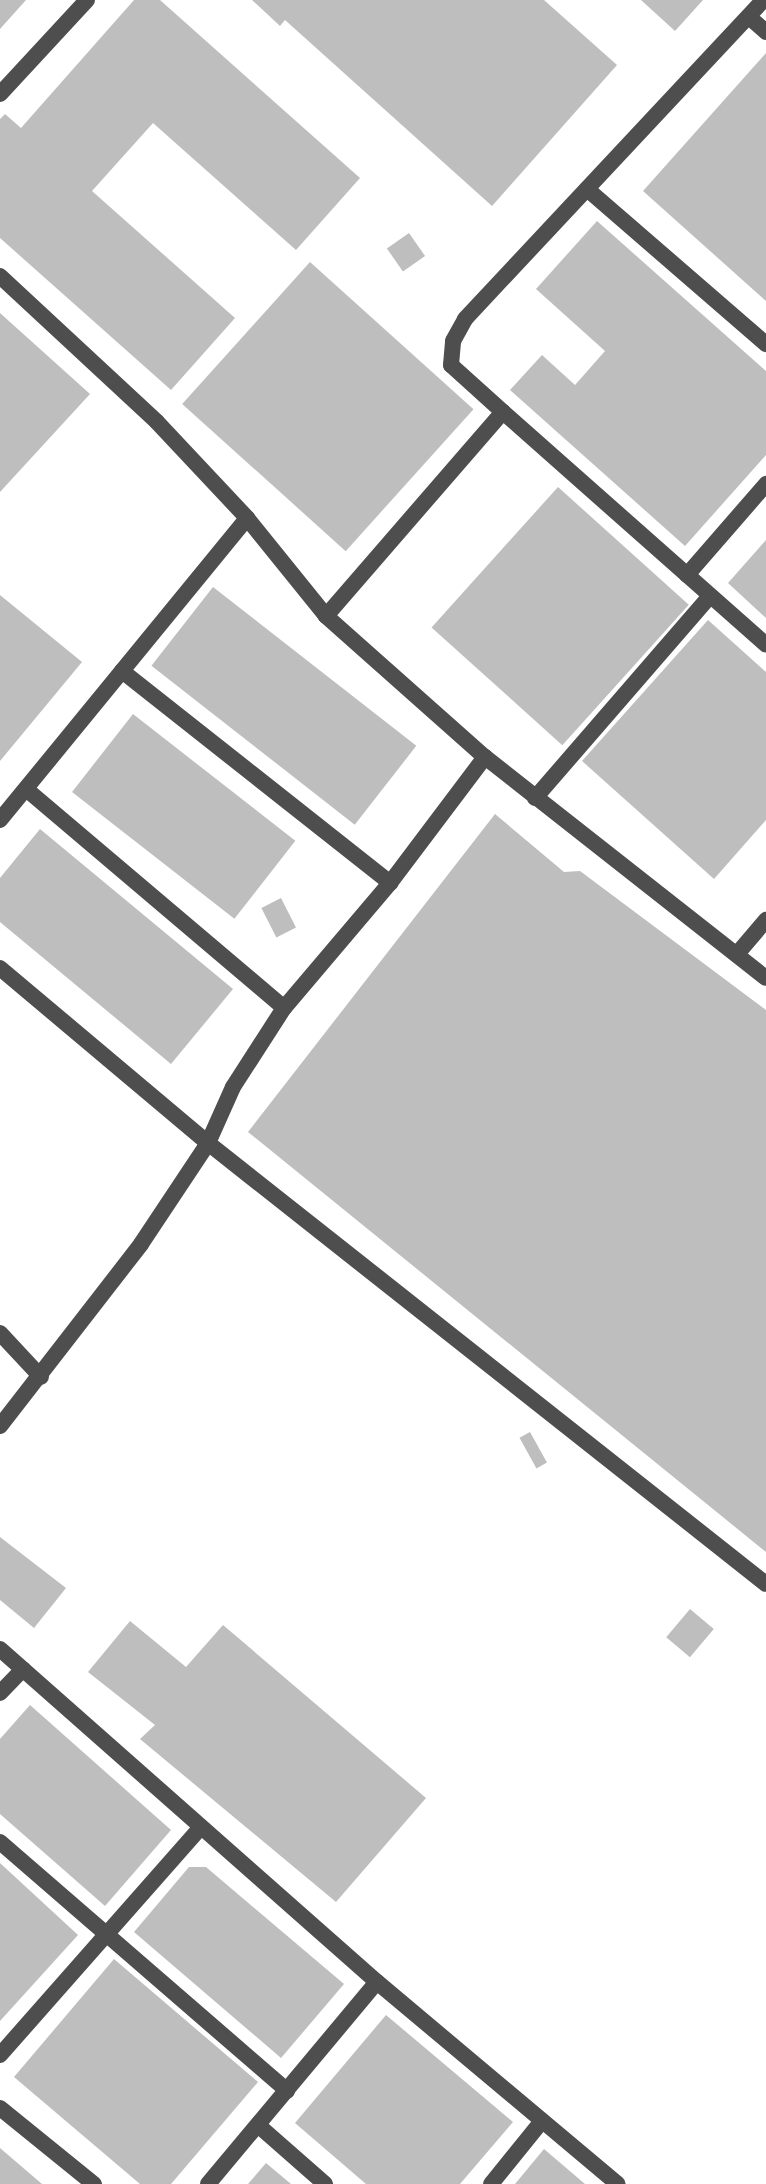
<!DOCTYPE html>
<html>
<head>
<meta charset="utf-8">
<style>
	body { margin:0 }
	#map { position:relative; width:766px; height:2184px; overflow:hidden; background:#fff; font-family:"Public Sans",sans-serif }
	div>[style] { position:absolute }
	.building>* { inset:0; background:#bebebe; transform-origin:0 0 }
	.minor>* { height:16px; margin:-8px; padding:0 8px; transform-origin:8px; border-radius:8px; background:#4e4e4e }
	span { translate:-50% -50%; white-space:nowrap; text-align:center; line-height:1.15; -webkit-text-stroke:6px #fff; paint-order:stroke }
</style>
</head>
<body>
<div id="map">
	<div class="building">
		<i style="clip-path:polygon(0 0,26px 0,0 29px)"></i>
		<i style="clip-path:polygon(134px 0,160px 0,360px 178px,296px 250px,153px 123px,92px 191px,235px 318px,171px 390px,0 238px,0 119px,5px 114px,21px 128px)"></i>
		<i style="clip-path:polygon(252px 0,544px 0,617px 65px,492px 206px,285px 20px,280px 26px)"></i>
		<i style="clip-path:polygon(641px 0,703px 0,675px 31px)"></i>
		<i style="clip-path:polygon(766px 53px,766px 301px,643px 191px)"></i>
		<i style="clip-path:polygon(597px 221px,766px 371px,766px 455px,685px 546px,510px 390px,542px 355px,575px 385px,605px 351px,536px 289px)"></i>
		<i style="left:409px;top:233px;width:28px;height:27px;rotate:55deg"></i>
		<i style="left:310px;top:262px;width:220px;height:191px;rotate:42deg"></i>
		<i style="clip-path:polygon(0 313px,90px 394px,0 492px)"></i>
		<i style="left:558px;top:487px;width:176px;height:189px;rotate:42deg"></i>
		<i style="clip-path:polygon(766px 540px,766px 618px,728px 583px)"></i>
		<i style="left:213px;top:587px;width:258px;height:100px;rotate:38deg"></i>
		<i style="clip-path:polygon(0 595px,82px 662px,0 761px)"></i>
		<i style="clip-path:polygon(708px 620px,766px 672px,766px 820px,714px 879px,582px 761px)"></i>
		<i style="left:133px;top:714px;width:206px;height:99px;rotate:38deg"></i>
		<i style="clip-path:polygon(495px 814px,564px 872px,580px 871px,766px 1010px,766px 1552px,248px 1132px)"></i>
		<i style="clip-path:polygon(40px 829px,233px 989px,171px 1064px,0 922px,0 878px)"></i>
		<i style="left:281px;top:898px;width:33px;height:22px;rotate:63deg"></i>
		<i style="left:530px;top:1432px;width:35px;height:12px;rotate:61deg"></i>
		<i style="clip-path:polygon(0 1537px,66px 1588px,34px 1628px,0 1600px)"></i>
		<i style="left:690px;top:1609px;width:31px;height:37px;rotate:40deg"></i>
		<i style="clip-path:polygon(130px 1621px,186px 1667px,223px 1625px,426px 1798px,336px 1902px,140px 1739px,155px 1725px,88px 1672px)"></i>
		<i style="clip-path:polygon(30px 1705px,171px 1830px,105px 1906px,0 1814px,0 1739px)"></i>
		<i style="clip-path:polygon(0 1863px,78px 1935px,0 2021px)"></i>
		<i style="clip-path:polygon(189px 1867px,206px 1867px,344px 1984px,281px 2058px,134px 1932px)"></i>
		<i style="clip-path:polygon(114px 1959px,258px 2082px,171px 2184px,140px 2184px,14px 2077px)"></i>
		<i style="clip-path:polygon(386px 2015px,513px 2122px,460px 2184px,366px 2184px,295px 2123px)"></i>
		<i style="clip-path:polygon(0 2148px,42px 2184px,0 2184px)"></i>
		<i style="clip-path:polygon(544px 2149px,585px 2184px,515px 2184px)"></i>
		<i style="clip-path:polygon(266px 2163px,291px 2184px,248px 2184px)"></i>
	</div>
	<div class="minor">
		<i style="left:749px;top:17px;width:23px;rotate:41deg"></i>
		<i style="left:0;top:94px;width:128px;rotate:-47.2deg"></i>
		<i style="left:587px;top:189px;width:237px;rotate:40.9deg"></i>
		<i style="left:0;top:276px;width:214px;rotate:42.9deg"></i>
		<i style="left:157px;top:422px;width:132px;rotate:46.8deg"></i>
		<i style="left:503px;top:412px;width:351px;rotate:41.5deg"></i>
		<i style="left:687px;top:575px;width:121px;rotate:-49deg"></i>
		<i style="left:326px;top:616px;width:270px;rotate:-49.1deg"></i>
		<i style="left:503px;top:412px;width:70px;rotate:-137.9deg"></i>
		<i style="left:451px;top:365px;width:24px;rotate:-85deg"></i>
		<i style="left:453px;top:341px;width:25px;rotate:-61deg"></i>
		<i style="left:465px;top:319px;width:437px;rotate:-46.9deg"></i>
		<i style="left:122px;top:671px;width:342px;rotate:38.3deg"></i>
		<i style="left:26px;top:789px;width:338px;rotate:40.3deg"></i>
		<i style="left:535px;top:798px;width:266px;rotate:-49.1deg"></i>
		<i style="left:0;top:820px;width:390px;rotate:-50.7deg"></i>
		<i style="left:247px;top:518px;width:126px;rotate:51.1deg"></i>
		<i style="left:326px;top:616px;width:213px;rotate:41.6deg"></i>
		<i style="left:485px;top:757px;width:357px;rotate:38.2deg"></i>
		<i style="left:737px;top:954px;width:45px;rotate:-49.5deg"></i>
		<i style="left:0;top:968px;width:272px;rotate:40.1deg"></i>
		<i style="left:208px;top:1143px;width:711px;rotate:38.32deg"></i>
		<i style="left:0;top:1333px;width:60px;rotate:47deg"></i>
		<i style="left:0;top:1426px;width:230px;rotate:-52.2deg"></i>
		<i style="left:141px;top:1244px;width:121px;rotate:-56.4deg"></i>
		<i style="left:208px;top:1143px;width:61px;rotate:-65.9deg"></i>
		<i style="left:233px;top:1087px;width:94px;rotate:-57.2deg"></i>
		<i style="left:284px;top:1008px;width:164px;rotate:-49.7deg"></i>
		<i style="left:390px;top:883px;width:158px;rotate:-53deg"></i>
		<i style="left:0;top:1649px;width:503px;rotate:41.45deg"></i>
		<i style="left:377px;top:1982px;width:314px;rotate:40deg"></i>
		<i style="left:0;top:1693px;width:33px;rotate:-46deg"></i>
		<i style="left:0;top:1842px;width:380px;rotate:40.9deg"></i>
		<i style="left:0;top:2055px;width:304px;rotate:-48.6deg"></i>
		<i style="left:0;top:2108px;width:121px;rotate:39deg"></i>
		<i style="left:259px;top:2126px;width:88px;rotate:41.3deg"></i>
		<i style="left:208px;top:2184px;width:263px;rotate:-50.1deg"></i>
		<i style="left:491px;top:2184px;width:81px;rotate:-51deg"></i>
	</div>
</div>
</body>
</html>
